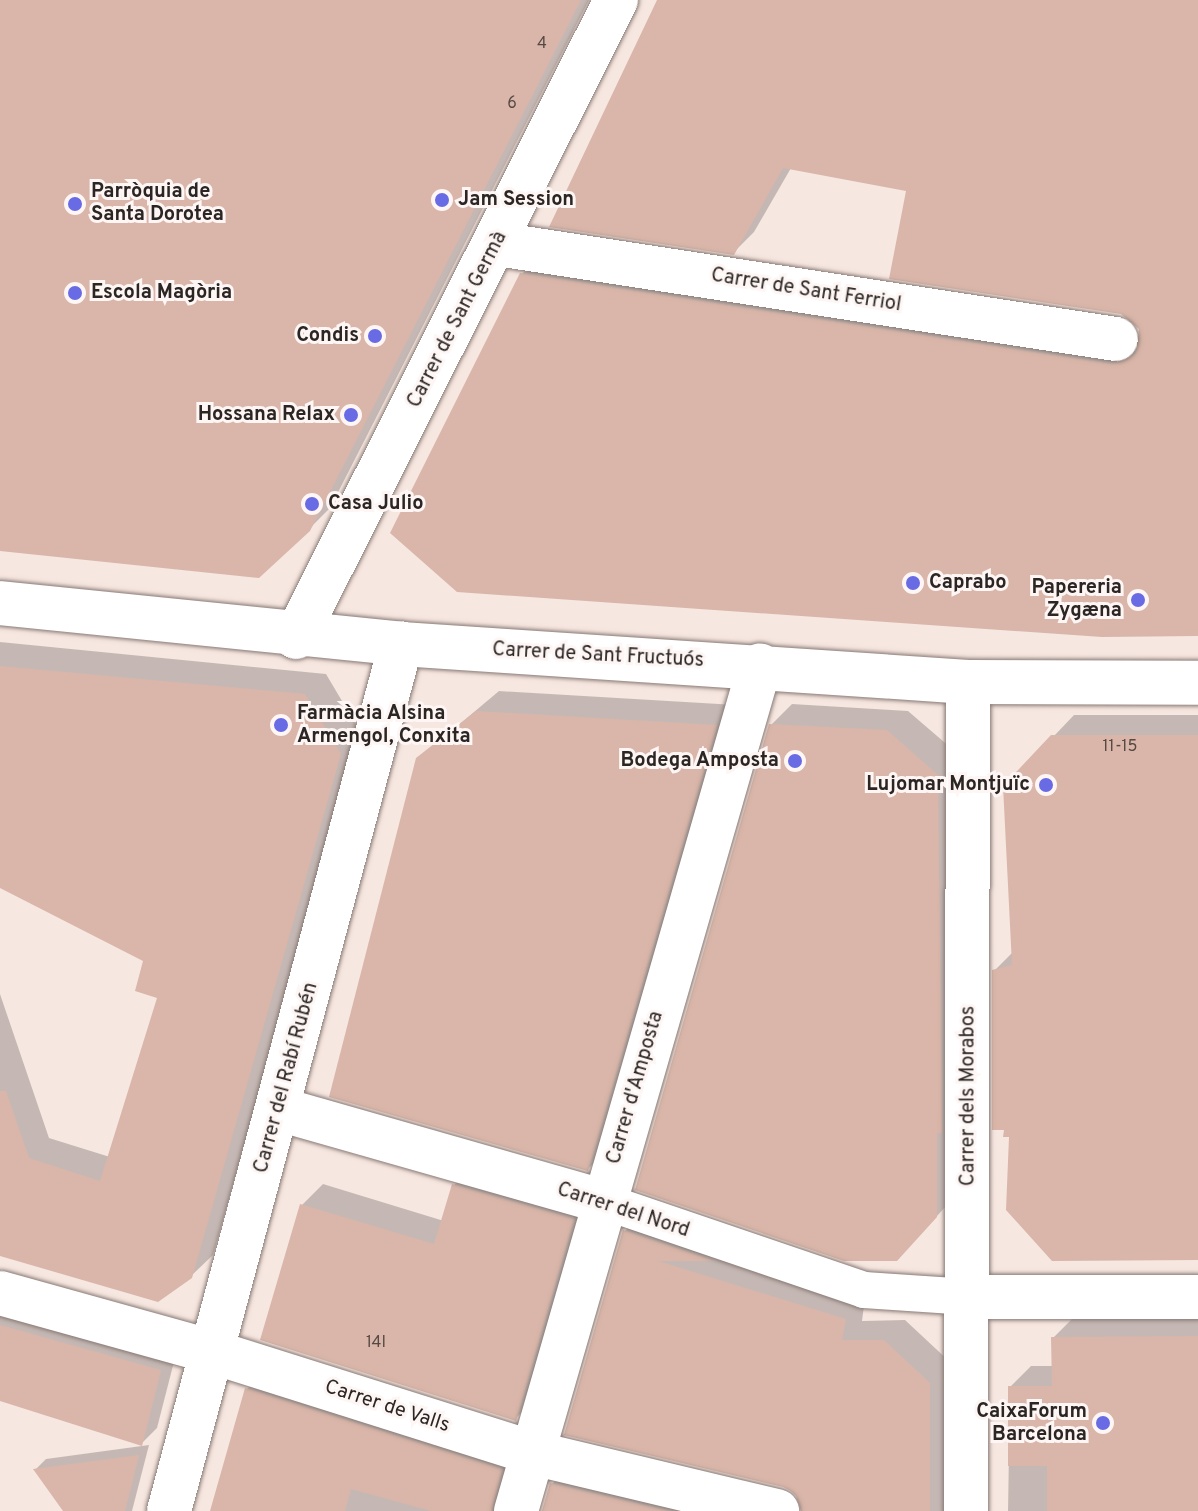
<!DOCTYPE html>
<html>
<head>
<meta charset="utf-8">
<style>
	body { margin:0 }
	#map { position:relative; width:1198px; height:1511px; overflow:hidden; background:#f7e7e1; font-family:Overpass,sans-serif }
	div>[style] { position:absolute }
	.shadow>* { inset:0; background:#0003 }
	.building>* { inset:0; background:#d9b6a9 }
	.roads { filter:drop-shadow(0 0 2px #887974) drop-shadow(0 0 2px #887974) }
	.pedestrian>* { height:36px; margin:-18px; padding:0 18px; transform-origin:18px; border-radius:18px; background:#fff }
	.minor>* { height:44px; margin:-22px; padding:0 22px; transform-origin:22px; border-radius:22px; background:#fff }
	.dots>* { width:22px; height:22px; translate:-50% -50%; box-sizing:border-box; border:4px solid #fdf6f4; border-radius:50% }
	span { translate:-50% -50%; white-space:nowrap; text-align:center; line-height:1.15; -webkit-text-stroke:6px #fdf6f4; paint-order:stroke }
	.number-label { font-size:16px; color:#564944 }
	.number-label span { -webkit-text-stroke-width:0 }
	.poi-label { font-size:20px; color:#2b2523; font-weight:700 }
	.left { translate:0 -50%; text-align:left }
	.right { translate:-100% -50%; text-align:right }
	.street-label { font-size:20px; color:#2b2523 }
</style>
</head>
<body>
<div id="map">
	<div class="shadow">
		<i style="clip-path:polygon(0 0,589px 0,330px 508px,309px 529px,0 549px)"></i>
		<i style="clip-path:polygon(660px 0,1198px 0,1198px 634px,522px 274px,543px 253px,1139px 342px,1141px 328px,1121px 313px,909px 189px,791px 168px,754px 232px,733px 253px)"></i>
		<i style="clip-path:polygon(0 642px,326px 674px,361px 733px,213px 1255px,191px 1276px,0 1254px,0 994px,49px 1138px,110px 1157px,160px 997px,146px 960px,0 885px)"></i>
		<i style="clip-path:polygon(499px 691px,736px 705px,608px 1148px,588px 1169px,418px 759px)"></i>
		<i style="clip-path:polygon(792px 704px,908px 711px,958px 754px,957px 1194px,917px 1238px,771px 725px)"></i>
		<i style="clip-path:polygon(1074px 715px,1198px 715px,1198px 1258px,1011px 1135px,994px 971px,1013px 952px,1053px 737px)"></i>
		<i style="clip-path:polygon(475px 1165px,594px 1198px,536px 1398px,515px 1419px,262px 1339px,302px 1205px,323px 1184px,444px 1221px,454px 1185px)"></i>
		<i style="clip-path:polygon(645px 1210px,865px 1298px,862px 1321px,905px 1320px,950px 1362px,950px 1511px,803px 1511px,803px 1502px,784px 1485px,625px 1231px)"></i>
		<i style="clip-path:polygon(0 1305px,176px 1354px,157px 1428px,141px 1444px,0 1399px)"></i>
		<i style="clip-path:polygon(1074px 1317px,1198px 1317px,1198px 1511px,1008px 1511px,1010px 1387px,1031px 1366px,1054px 1366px,1053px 1338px)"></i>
		<i style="clip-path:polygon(268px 1369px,522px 1449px,527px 1511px,212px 1511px,247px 1389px)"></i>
		<i style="clip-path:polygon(149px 1445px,132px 1511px,67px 1511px,35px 1470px,46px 1459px)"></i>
		<i style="clip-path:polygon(573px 1463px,789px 1511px,542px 1511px,552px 1484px)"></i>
	</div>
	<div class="building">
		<i style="clip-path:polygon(0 0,581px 0,310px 531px,259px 578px,0 551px)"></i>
		<i style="clip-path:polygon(657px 0,1198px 0,1198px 636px,1102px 637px,457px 592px,390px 533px,520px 273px,1112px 364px,1136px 354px,1139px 329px,1121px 314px,889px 279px,906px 191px,783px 168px,734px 255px,549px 227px)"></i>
		<i style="clip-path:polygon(0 666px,305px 694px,341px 754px,192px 1278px,158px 1302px,0 1256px,0 1091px,6px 1091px,29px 1158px,100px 1181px,157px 998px,135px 991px,143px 961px,0 888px)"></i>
		<i style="clip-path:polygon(476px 711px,717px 725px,588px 1171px,329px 1097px,416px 758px)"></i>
		<i style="clip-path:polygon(769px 724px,887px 730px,938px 775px,942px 1133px,937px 1133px,937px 1217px,897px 1261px,844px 1261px,635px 1190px)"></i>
		<i style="clip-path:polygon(1051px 735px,1198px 735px,1198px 1260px,1052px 1261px,1006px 1210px,1009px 1137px,1003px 1137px,1004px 1130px,992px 1130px,992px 970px,1012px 965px,1003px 786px)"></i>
		<i style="clip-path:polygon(452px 1184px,574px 1219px,516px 1421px,260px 1340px,300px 1204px,434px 1244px)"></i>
		<i style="clip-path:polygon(623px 1230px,714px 1261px,658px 1261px,846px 1319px,842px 1340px,884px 1340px,930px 1383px,930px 1511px,801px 1511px,795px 1493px,783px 1487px,564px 1435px)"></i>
		<i style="clip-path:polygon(0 1325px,161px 1370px,142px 1446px,0 1401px)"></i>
		<i style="clip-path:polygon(1198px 1336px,1198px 1511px,1047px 1511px,1047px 1466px,1008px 1466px,1008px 1386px,1052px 1386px,1051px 1337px)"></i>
		<i style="clip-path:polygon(245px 1388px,502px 1469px,492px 1511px,431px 1511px,351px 1489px,345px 1511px,210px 1511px)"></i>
		<i style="clip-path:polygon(139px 1455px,125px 1511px,63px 1511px,33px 1469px)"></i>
		<i style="clip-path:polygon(550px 1483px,669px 1511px,542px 1511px)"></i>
	</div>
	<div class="roads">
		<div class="pedestrian">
			<i style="left:603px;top:1201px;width:276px;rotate:18.8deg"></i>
			<i style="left:864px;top:1290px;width:105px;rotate:3.8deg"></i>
		</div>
		<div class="minor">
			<i style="left:497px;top:244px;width:626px;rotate:8.73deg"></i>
			<i style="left:0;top:603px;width:403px;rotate:5.8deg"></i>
			<i style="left:401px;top:644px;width:568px;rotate:3.83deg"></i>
			<i style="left:968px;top:682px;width:230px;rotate:0.2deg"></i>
			<i style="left:296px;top:637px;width:713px;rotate:-63.33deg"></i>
			<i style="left:279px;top:1109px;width:337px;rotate:15.9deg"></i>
			<i style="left:0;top:1293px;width:221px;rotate:15.5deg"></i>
			<i style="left:213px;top:1352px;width:336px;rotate:17.5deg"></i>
			<i style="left:533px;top:1453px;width:251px;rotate:13.4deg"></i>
			<i style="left:969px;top:1297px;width:229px"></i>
			<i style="left:169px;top:1511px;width:898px;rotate:-75.02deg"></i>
			<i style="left:516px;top:1511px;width:880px;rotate:-73.91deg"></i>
			<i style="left:966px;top:1511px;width:829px;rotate:-89.86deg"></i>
		</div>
	</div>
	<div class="dots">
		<i style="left:442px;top:200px;background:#686be4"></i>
		<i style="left:75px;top:204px;background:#686be4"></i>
		<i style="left:75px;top:293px;background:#686be4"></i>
		<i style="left:375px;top:336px;background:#686be4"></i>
		<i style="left:351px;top:415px;background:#686be4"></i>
		<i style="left:312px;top:504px;background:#686be4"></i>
		<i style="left:913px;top:583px;background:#686be4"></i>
		<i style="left:1138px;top:600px;background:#686be4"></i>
		<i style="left:281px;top:725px;background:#686be4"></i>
		<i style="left:795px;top:761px;background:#686be4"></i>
		<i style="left:1046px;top:785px;background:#686be4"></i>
		<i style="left:1103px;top:1423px;background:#686be4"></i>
	</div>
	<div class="number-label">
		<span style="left:542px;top:44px">4</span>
		<span style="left:512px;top:104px">6</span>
		<span style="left:1120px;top:747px">11-15</span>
		<span style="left:376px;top:1343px">14I</span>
	</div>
	<div class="poi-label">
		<span class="left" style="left:91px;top:204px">Parròquia de<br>Santa Dorotea</span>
		<span class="left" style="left:458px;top:200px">Jam Session</span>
		<span class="left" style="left:91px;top:293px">Escola Magòria</span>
		<span class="right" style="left:359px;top:336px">Condis</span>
		<span class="right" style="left:335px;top:415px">Hossana Relax</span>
		<span class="left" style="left:328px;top:504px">Casa Julio</span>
		<span class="left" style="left:929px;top:583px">Caprabo</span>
		<span class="right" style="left:1122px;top:600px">Papereria<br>Zygæna</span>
		<span class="left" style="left:297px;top:726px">Farmàcia Alsina<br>Armengol, Conxita</span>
		<span class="right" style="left:779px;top:761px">Bodega Amposta</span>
		<span class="right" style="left:1030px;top:785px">Lujomar Montjuïc</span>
		<span class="right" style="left:1087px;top:1424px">CaixaForum<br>Barcelona</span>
	</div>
	<div class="street-label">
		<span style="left:806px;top:291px;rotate:9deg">Carrer de Sant Ferriol</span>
		<span style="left:458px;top:320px;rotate:-63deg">Carrer de Sant Germà</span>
		<span style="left:598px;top:656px;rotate:3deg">Carrer de Sant Fructuós</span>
		<span style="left:287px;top:1078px;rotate:-75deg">Carrer del Rabí Rubén</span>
		<span style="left:636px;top:1088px;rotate:-74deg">Carrer d'Amposta</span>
		<span style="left:969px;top:1096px;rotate:-90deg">Carrer dels Morabos</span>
		<span style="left:623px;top:1211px;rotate:18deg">Carrer del Nord</span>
		<span style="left:387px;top:1407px;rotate:18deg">Carrer de Valls</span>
	</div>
</div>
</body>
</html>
